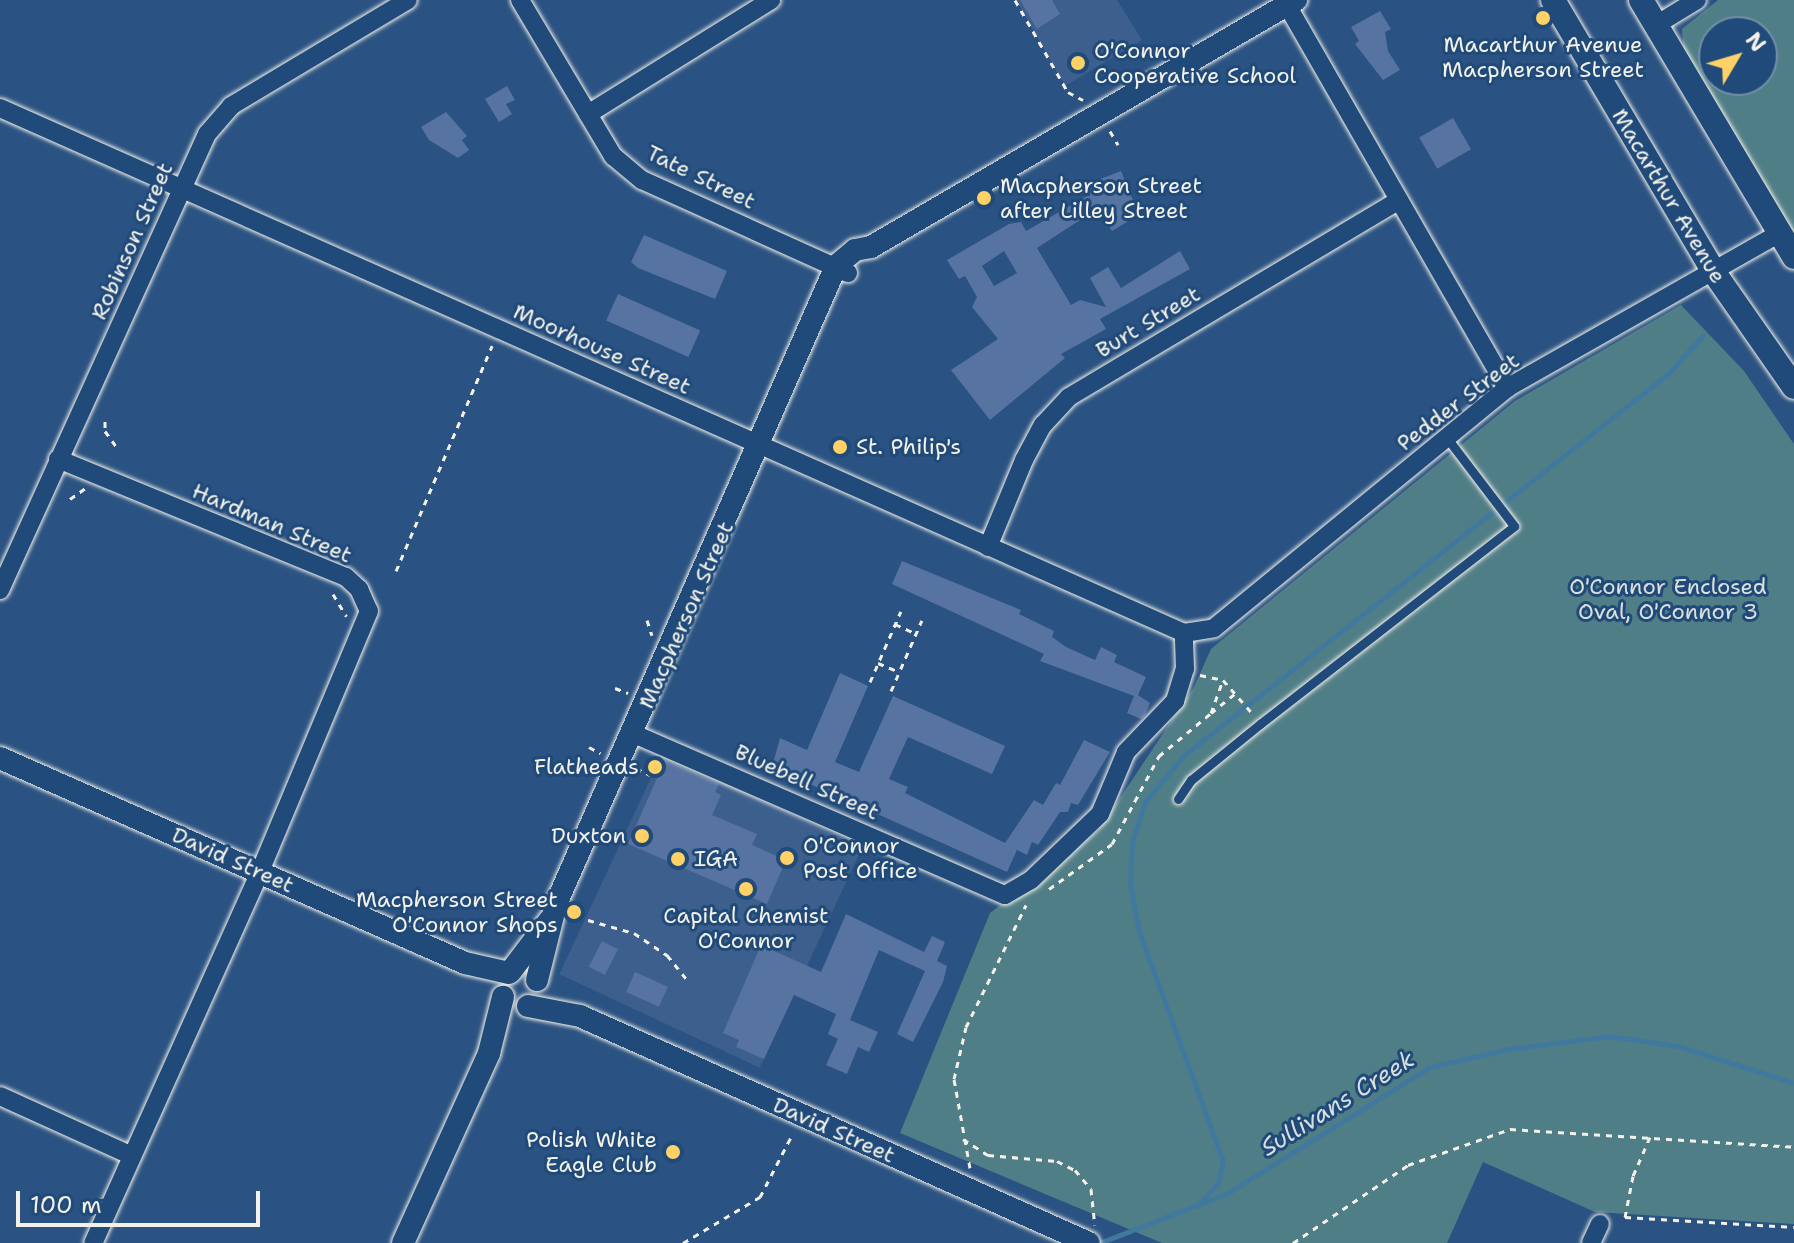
<!DOCTYPE html>
<html>
<head>
<meta charset="utf-8">
<style>
	body { margin:0 }
	#map { position:relative; width:1794px; height:1243px; overflow:hidden; background:#2a5282; font-family:"Shantell Sans",sans-serif }
	div>[style] { position:absolute }
	.built>* { inset:0; background:#3c5f8d; transform-origin:0 0 }
	.green>* { inset:0; background:#507e87 }
	.stream>* { height:5px; margin:-2.5px; padding:0 2.5px; transform-origin:2.5px; border-radius:2.5px; background:#41789e }
	.building>* { inset:0; background:#5773a1; transform-origin:0 0 }
	.path>* { height:3px; margin-top:-1.5px; transform-origin:0; background:repeating-linear-gradient(90deg,#f4f1e8 0 6px,transparent 0 12px) }
	.roads { filter:drop-shadow(0 0 2px #f4f1e8) drop-shadow(0 0 2px #f4f1e8) }
	.service>* { height:9px; margin:-4.5px; padding:0 4.5px; transform-origin:4.5px; border-radius:4.5px; background:#1f4a7a }
	.minor>* { height:18px; margin:-9px; padding:0 9px; transform-origin:9px; border-radius:9px; background:#1f4a7a }
	.tertiary>* { height:22px; margin:-11px; padding:0 11px; transform-origin:11px; border-radius:11px; background:#1f4a7a }
	.secondary>* { height:24px; margin:-12px; padding:0 12px; transform-origin:12px; border-radius:12px; background:#1f4a7a }
	.dots>* { width:22px; height:22px; translate:-50% -50%; box-sizing:border-box; border:4px solid #1f4a7a; border-radius:50% }
	span { translate:-50% -50%; white-space:nowrap; text-align:center; line-height:1.15; -webkit-text-stroke:6px #1f4a7a; paint-order:stroke }
	.poi-label { font-size:22px; color:#f4f1e8 }
	.left { translate:0 -50%; text-align:left }
	.right { translate:-100% -50%; text-align:right }
	.street-label { font-size:22px; color:#f4f1e8 }
	.park-label { font-size:22px; color:#dbe0d9 }
	.water-label { font-size:24px; color:#d9dfdd; font-style:italic }
	.north { position:absolute; left:1698px; top:16px; width:80px; height:80px; box-sizing:border-box; background:#1f4a7a; border:2px solid #748da6; border-radius:50%; rotate:52deg; font-size:22px; font-weight:700; line-height:32px; text-align:center; color:#f4f1e8 }
	.north::after { content:''; display:block; margin:auto; width:28px; height:36px; background:#ffd166; clip-path:polygon(50% 0,100% 100%,50% 72%,0 100%) }
	.scale { position:absolute; left:16px; top:1191px; width:244px; height:36px; box-sizing:border-box; border:4px solid #f4f1e8; border-top:0; padding-left:10px; font-size:24px; line-height:28px; white-space:nowrap; color:#f4f1e8; -webkit-text-stroke:6px #1f4a7a; paint-order:stroke }
</style>
</head>
<body>
<div id="map">
	<div class="built">
		<i style="clip-path:polygon(1016px 0,1117px 0,1142px 40px,1065px 86px)"></i>
		<i style="left:662px;top:754px;width:221px;height:243px;rotate:25deg"></i>
	</div>
	<div class="green">
		<i style="clip-path:polygon(evenodd,1718px 0,1794px 0,1794px 239px,1684px 54px,1682px 29px,1718px 0,1714px 32px,1762px 32px,1762px 80px,1714px 80px,1714px 32px)"></i>
		<i style="clip-path:polygon(1681px 305px,1744px 371px,1794px 444px,1794px 1224px,1595px 1212px,1483px 1162px,1447px 1243px,1162px 1243px,900px 1133px,990px 913px,1098px 831px,1194px 687px,1211px 649px,1515px 401px)"></i>
	</div>
	<div class="stream">
		<i style="left:1197px;top:1206px;width:31px;rotate:-48deg"></i>
		<i style="left:1218px;top:1183px;width:23px;rotate:-77deg"></i>
		<i style="left:1223px;top:1161px;width:245px;rotate:-110.1deg"></i>
		<i style="left:1139px;top:931px;width:48px;rotate:-100.8deg"></i>
		<i style="left:1130px;top:884px;width:42px;rotate:-87.3deg"></i>
		<i style="left:1132px;top:842px;width:42px;rotate:-72deg"></i>
		<i style="left:1145px;top:802px;width:60px;rotate:-50.4deg"></i>
		<i style="left:1183px;top:756px;width:619px;rotate:-38.24deg"></i>
		<i style="left:1669px;top:373px;width:51px;rotate:-48.2deg"></i>
		<i style="left:1099px;top:1243px;width:138px;rotate:-21.2deg"></i>
		<i style="left:1228px;top:1193px;width:238px;rotate:-32deg"></i>
		<i style="left:1430px;top:1067px;width:81px;rotate:-12.8deg"></i>
		<i style="left:1509px;top:1049px;width:101px;rotate:-7.4deg"></i>
		<i style="left:1609px;top:1036px;width:70px;rotate:8.2deg"></i>
		<i style="left:1678px;top:1046px;width:122px;rotate:17.7deg"></i>
	</div>
	<div class="building">
		<i style="clip-path:polygon(1020px 0,1052px 0,1060px 14px,1037px 29px)"></i>
		<i style="clip-path:polygon(1380px 11px,1391px 29px,1385px 32px,1388px 51px,1400px 70px,1383px 80px,1355px 44px,1359px 41px,1351px 27px)"></i>
		<i style="clip-path:polygon(507px 86px,515px 100px,506px 104px,512px 114px,499px 122px,485px 99px)"></i>
		<i style="clip-path:polygon(446px 112px,467px 136px,462px 140px,469px 150px,458px 158px,429px 140px,421px 127px)"></i>
		<i style="left:1453px;top:118px;width:36px;height:39px;rotate:60deg"></i>
		<i style="clip-path:polygon(evenodd,1121px 171px,1135px 205px,1122px 213px,1127px 222px,1112px 231px,1097px 209px,1037px 248px,1071px 305px,1080px 300px,1106px 307px,1090px 278px,1108px 267px,1121px 288px,1180px 251px,1190px 269px,1100px 319px,1106px 329px,1061px 354px,1065px 358px,990px 420px,951px 370px,998px 339px,972px 307px,977px 297px,965px 276px,959px 279px,947px 260px,1009px 224px,1021px 222px,1026px 231px,1089px 195px,1090px 183px,1121px 171px,1004px 251px,1017px 273px,994px 286px,982px 266px,1004px 251px)"></i>
		<i style="clip-path:polygon(644px 235px,727px 271px,715px 299px,638px 268px,631px 262px)"></i>
		<i style="left:618px;top:294px;width:90px;height:29px;rotate:24deg"></i>
		<i style="clip-path:polygon(902px 561px,1021px 610px,1019px 614px,1054px 631px,1052px 637px,1066px 647px,1095px 660px,1101px 647px,1117px 655px,1114px 662px,1146px 677px,1138px 695px,1150px 703px,1145px 715px,1141px 719px,1127px 713px,1134px 696px,1040px 661px,1044px 654px,892px 584px)"></i>
		<i style="clip-path:polygon(840px 673px,868px 686px,835px 762px,859px 772px,893px 696px,1005px 746px,992px 774px,908px 737px,889px 779px,908px 787px,905px 793px,1005px 843px,1034px 800px,1043px 805px,1056px 783px,1060px 785px,1084px 740px,1110px 752px,1078px 805px,1071px 803px,1068px 812px,1060px 812px,1038px 845px,1032px 842px,1027px 855px,1017px 850px,1007px 872px,772px 767px,780px 738px,807px 750px)"></i>
		<i style="clip-path:polygon(665px 760px,719px 784px,715px 792px,721px 795px,712px 815px,757px 834px,752px 845px,786px 860px,767px 904px,628px 844px)"></i>
		<i style="clip-path:polygon(846px 914px,924px 952px,932px 936px,945px 942px,937px 961px,947px 966px,943px 982px,913px 1042px,897px 1034px,925px 971px,879px 950px,850px 1020px,878px 1032px,869px 1052px,858px 1047px,847px 1074px,826px 1065px,838px 1039px,828px 1034px,836px 1014px,794px 995px,764px 1059px,736px 1047px,739px 1040px,723px 1033px,761px 945px,821px 972px)"></i>
		<i style="left:602px;top:941px;width:18px;height:29px;rotate:27deg"></i>
		<i style="left:635px;top:972px;width:36px;height:22px;rotate:24deg"></i>
	</div>
	<div class="path">
		<i style="left:1015px;top:0;width:106px;rotate:60.1deg"></i>
		<i style="left:1068px;top:92px;width:17px;rotate:28deg"></i>
		<i style="left:1110px;top:131px;width:16px;rotate:60deg"></i>
		<i style="left:105px;top:421px;width:10px;rotate:90deg"></i>
		<i style="left:105px;top:431px;width:19px;rotate:54deg"></i>
		<i style="left:70px;top:499px;width:19px;rotate:-35deg"></i>
		<i style="left:396px;top:571px;width:245px;rotate:-66.9deg"></i>
		<i style="left:333px;top:594px;width:26px;rotate:59deg"></i>
		<i style="left:647px;top:620px;width:16px;rotate:72deg"></i>
		<i style="left:895px;top:624px;width:23px;rotate:25deg"></i>
		<i style="left:878px;top:663px;width:23px;rotate:23deg"></i>
		<i style="left:1200px;top:675px;width:24px;rotate:12deg"></i>
		<i style="left:1223px;top:680px;width:44px;rotate:48.7deg"></i>
		<i style="left:870px;top:682px;width:77px;rotate:-66.4deg"></i>
		<i style="left:615px;top:688px;width:14px;rotate:21deg"></i>
		<i style="left:891px;top:691px;width:77px;rotate:-66.4deg"></i>
		<i style="left:1211px;top:713px;width:32px;rotate:-39deg"></i>
		<i style="left:589px;top:747px;width:13px;rotate:29deg"></i>
		<i style="left:636px;top:768px;width:16px;rotate:27deg"></i>
		<i style="left:1049px;top:889px;width:77px;rotate:-35.5deg"></i>
		<i style="left:1112px;top:844px;width:100px;rotate:-61.9deg"></i>
		<i style="left:1159px;top:756px;width:67px;rotate:-39.6deg"></i>
		<i style="left:1211px;top:713px;width:35px;rotate:-70deg"></i>
		<i style="left:588px;top:920px;width:48px;rotate:15.8deg"></i>
		<i style="left:634px;top:933px;width:40px;rotate:34deg"></i>
		<i style="left:667px;top:955px;width:32px;rotate:51deg"></i>
		<i style="left:1650px;top:1137px;width:43px;rotate:113.6deg"></i>
		<i style="left:1633px;top:1176px;width:42px;rotate:101deg"></i>
		<i style="left:1625px;top:1217px;width:169px;rotate:3.4deg"></i>
		<i style="left:963px;top:1139px;width:30px;rotate:33deg"></i>
		<i style="left:988px;top:1155px;width:69px;rotate:5deg"></i>
		<i style="left:1057px;top:1161px;width:20px;rotate:27deg"></i>
		<i style="left:1075px;top:1170px;width:25px;rotate:50deg"></i>
		<i style="left:1091px;top:1189px;width:36px;rotate:84deg"></i>
		<i style="left:970px;top:1168px;width:90px;rotate:-100.2deg"></i>
		<i style="left:954px;top:1079px;width:53px;rotate:-77deg"></i>
		<i style="left:966px;top:1027px;width:136px;rotate:-63.8deg"></i>
		<i style="left:683px;top:1243px;width:90px;rotate:-30.9deg"></i>
		<i style="left:760px;top:1197px;width:68px;rotate:-62.7deg"></i>
		<i style="left:1293px;top:1243px;width:139px;rotate:-34.1deg"></i>
		<i style="left:1408px;top:1165px;width:108px;rotate:-19.4deg"></i>
		<i style="left:1510px;top:1129px;width:285px;rotate:3.6deg"></i>
	</div>
	<div class="roads">
		<div class="service">
			<i style="left:1178px;top:799px;width:23px;rotate:-56deg"></i>
			<i style="left:1191px;top:780px;width:89px;rotate:-39.1deg"></i>
			<i style="left:1260px;top:724px;width:322px;rotate:-37.9deg"></i>
			<i style="left:1514px;top:526px;width:111px;rotate:-127.3deg"></i>
		</div>
		<div class="minor">
			<i style="left:520px;top:0;width:182px;rotate:59.2deg"></i>
			<i style="left:613px;top:156px;width:38px;rotate:40deg"></i>
			<i style="left:642px;top:180px;width:226px;rotate:24.3deg"></i>
			<i style="left:1287px;top:5px;width:442px;rotate:60.1deg"></i>
			<i style="left:1656px;top:25px;width:48px;rotate:-31.4deg"></i>
			<i style="left:0;top:108px;width:1295px;rotate:23.91deg"></i>
			<i style="left:1184px;top:633px;width:30px;rotate:-9deg"></i>
			<i style="left:1214px;top:628px;width:379px;rotate:-39.3deg"></i>
			<i style="left:1507px;top:388px;width:314px;rotate:-29.6deg"></i>
			<i style="left:588px;top:114px;width:216px;rotate:-31.9deg"></i>
			<i style="left:58px;top:459px;width:311px;rotate:22.3deg"></i>
			<i style="left:346px;top:577px;width:18px;rotate:43deg"></i>
			<i style="left:359px;top:589px;width:24px;rotate:66deg"></i>
			<i style="left:369px;top:611px;width:283px;rotate:112.7deg"></i>
			<i style="left:260px;top:872px;width:407px;rotate:114.2deg"></i>
			<i style="left:988px;top:547px;width:94px;rotate:-67.5deg"></i>
			<i style="left:1024px;top:460px;width:40px;rotate:-62deg"></i>
			<i style="left:1043px;top:425px;width:38px;rotate:-47deg"></i>
			<i style="left:1069px;top:397px;width:384px;rotate:-30.8deg"></i>
			<i style="left:0;top:590px;width:501px;rotate:-65.58deg"></i>
			<i style="left:207px;top:134px;width:37px;rotate:-49deg"></i>
			<i style="left:231px;top:106px;width:206px;rotate:-30.9deg"></i>
			<i style="left:634px;top:734px;width:404px;rotate:23.5deg"></i>
			<i style="left:1005px;top:895px;width:30px;rotate:-30deg"></i>
			<i style="left:1031px;top:880px;width:95px;rotate:-43.7deg"></i>
			<i style="left:1100px;top:814px;width:67px;rotate:-67.2deg"></i>
			<i style="left:1126px;top:752px;width:71px;rotate:-46.1deg"></i>
			<i style="left:1175px;top:701px;width:34px;rotate:-73deg"></i>
			<i style="left:1185px;top:669px;width:36px;rotate:-92deg"></i>
			<i style="left:0;top:1096px;width:145px;rotate:24.4deg"></i>
			<i style="left:1591px;top:1243px;width:21px;rotate:-65deg"></i>
		</div>
		<div class="tertiary">
			<i style="left:0;top:758px;width:508px;rotate:23.79deg"></i>
			<i style="left:465px;top:963px;width:45px;rotate:12.8deg"></i>
			<i style="left:511px;top:971px;width:63px;rotate:-52.8deg"></i>
			<i style="left:537px;top:980px;width:78px;rotate:-76deg"></i>
			<i style="left:556px;top:904px;width:697px;rotate:-66.3deg"></i>
			<i style="left:836px;top:266px;width:25px;rotate:-40deg"></i>
			<i style="left:855px;top:250px;width:16px;rotate:-11deg"></i>
			<i style="left:871px;top:247px;width:492px;rotate:-30.2deg"></i>
			<i style="left:528px;top:1006px;width:53px;rotate:10.9deg"></i>
			<i style="left:580px;top:1016px;width:557px;rotate:24.04deg"></i>
			<i style="left:403px;top:1243px;width:209px;rotate:-65.6deg"></i>
			<i style="left:489px;top:1053px;width:58px;rotate:-76deg"></i>
		</div>
		<div class="secondary">
			<i style="left:1553px;top:0;width:315px;rotate:59.4deg"></i>
			<i style="left:1713px;top:271px;width:141px;rotate:55.1deg"></i>
			<i style="left:1641px;top:0;width:299px;rotate:59.2deg"></i>
		</div>
	</div>
	<div class="dots">
		<i style="left:1543px;top:18px;background:#ffd166"></i>
		<i style="left:1078px;top:63px;background:#ffd166"></i>
		<i style="left:984px;top:198px;background:#ffd166"></i>
		<i style="left:840px;top:447px;background:#ffd166"></i>
		<i style="left:655px;top:767px;background:#ffd166"></i>
		<i style="left:642px;top:836px;background:#ffd166"></i>
		<i style="left:787px;top:858px;background:#ffd166"></i>
		<i style="left:678px;top:859px;background:#ffd166"></i>
		<i style="left:746px;top:889px;background:#ffd166"></i>
		<i style="left:574px;top:912px;background:#ffd166"></i>
		<i style="left:673px;top:1152px;background:#ffd166"></i>
	</div>
	<div class="poi-label">
		<span style="left:1543px;top:57px">Macarthur Avenue<br>Macpherson Street</span>
		<span class="left" style="left:1094px;top:63px">O'Connor<br>Cooperative School</span>
		<span class="left" style="left:1000px;top:198px">Macpherson Street<br>after Lilley Street</span>
		<span class="left" style="left:856px;top:447px">St. Philip's</span>
		<span class="right" style="left:639px;top:767px">Flatheads</span>
		<span class="right" style="left:626px;top:836px">Duxton</span>
		<span class="left" style="left:803px;top:858px">O'Connor<br>Post Office</span>
		<span class="left" style="left:694px;top:859px">IGA</span>
		<span class="right" style="left:558px;top:912px">Macpherson Street<br>O'Connor Shops</span>
		<span style="left:746px;top:928px">Capital Chemist<br>O'Connor</span>
		<span class="right" style="left:657px;top:1152px">Polish White<br>Eagle Club</span>
	</div>
	<div class="street-label">
		<span style="left:701px;top:177px;rotate:26deg">Tate Street</span>
		<span style="left:1669px;top:196px;rotate:59deg">Macarthur Avenue</span>
		<span style="left:132px;top:241px;rotate:-66deg">Robinson Street</span>
		<span style="left:1148px;top:322px;rotate:-31deg">Burt Street</span>
		<span style="left:602px;top:349px;rotate:24deg">Moorhouse Street</span>
		<span style="left:1458px;top:402px;rotate:-37deg">Pedder Street</span>
		<span style="left:272px;top:523px;rotate:23deg">Hardman Street</span>
		<span style="left:686px;top:615px;rotate:-66deg">Macpherson Street</span>
		<span style="left:807px;top:782px;rotate:24deg">Bluebell Street</span>
		<span style="left:233px;top:860px;rotate:24deg">David Street</span>
		<span style="left:834px;top:1130px;rotate:24deg">David Street</span>
	</div>
	<div class="park-label">
		<span style="left:1668px;top:599px">O'Connor Enclosed<br>Oval, O'Connor 3</span>
	</div>
	<div class="water-label">
		<span style="left:1338px;top:1104px;rotate:-32deg">Sullivans Creek</span>
	</div>
	<div class="north">N</div>
	<div class="scale">100 m</div>
</div>
</body>
</html>
